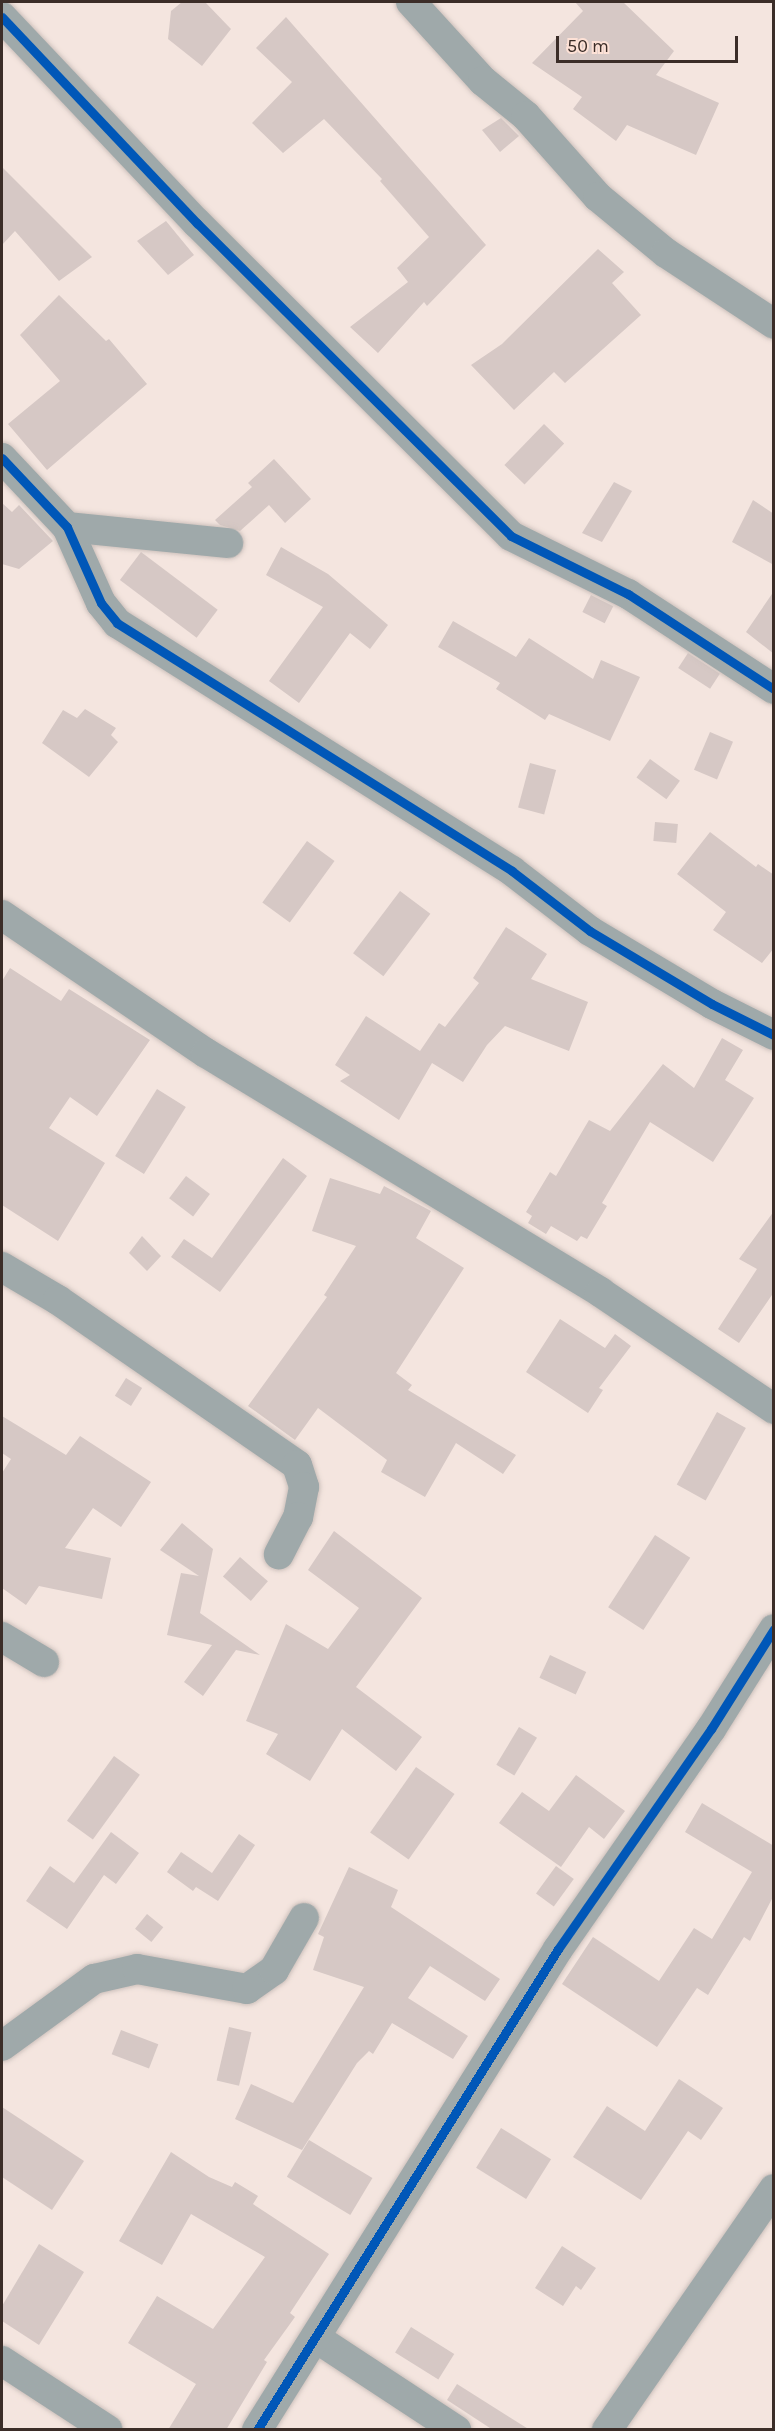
<!DOCTYPE html>
<html>
<head>
<meta charset="utf-8">
<style>
	body { margin:0 }
	#map { position:relative; width:775px; height:2431px; overflow:hidden; background:#f4e5df; font-family:Karla,sans-serif }
	div>[style] { position:absolute }
	.building>* { inset:0; background:#d6c8c5; transform-origin:0 0 }
	.roads { filter:drop-shadow(0 0 2px #cdc1bc) drop-shadow(0 0 2px #cdc1bc) }
	.minor>* { height:30px; margin:-15px; padding:0 15px; transform-origin:15px; border-radius:15px; background:#9fa9aa }
	.cycleway>* { height:9px; margin:-4.5px; padding:0 4.5px; transform-origin:4.5px; border-radius:4.5px; background:#0057b8 }
	span { translate:-50% -50%; white-space:nowrap; text-align:center; line-height:1.15; -webkit-text-stroke:4.5px #fde1d6; paint-order:stroke }
	.frame { position:absolute; inset:0; border:3px solid #3b2d28; pointer-events:none }
	.scale { position:absolute; left:556px; top:36px; width:182px; height:27px; box-sizing:border-box; border:3px solid #3b2d28; border-top:0; padding-left:8px; font-size:18px; line-height:21px; white-space:nowrap; color:#3b2d28; -webkit-text-stroke:4px #fde1d6; paint-order:stroke }
</style>
</head>
<body>
<div id="map">
	<div class="building">
		<i style="clip-path:polygon(182px 2px,205px 2px,231px 29px,202px 66px,168px 39px,171px 11px)"></i>
		<i style="clip-path:polygon(575px 2px,623px 2px,674px 51px,656px 75px,719px 103px,696px 155px,627px 125px,616px 141px,573px 109px,582px 97px,532px 63px,583px 11px)"></i>
		<i style="clip-path:polygon(286px 17px,486px 245px,427px 306px,424px 302px,378px 353px,350px 327px,408px 282px,397px 268px,429px 237px,380px 181px,382px 179px,324px 119px,283px 153px,252px 123px,292px 82px,256px 48px)"></i>
		<i style="clip-path:polygon(501px 118px,519px 136px,500px 152px,482px 130px)"></i>
		<i style="clip-path:polygon(2px 167px,92px 257px,59px 281px,15px 231px,2px 245px)"></i>
		<i style="clip-path:polygon(166px 221px,194px 255px,168px 275px,137px 241px)"></i>
		<i style="clip-path:polygon(598px 249px,624px 272px,612px 283px,641px 315px,565px 383px,554px 372px,514px 410px,471px 365px,502px 344px)"></i>
		<i style="clip-path:polygon(59px 295px,106px 341px,109px 339px,147px 384px,47px 470px,8px 424px,60px 381px,20px 335px)"></i>
		<i style="left:544px;top:424px;width:28px;height:57px;rotate:44deg"></i>
		<i style="clip-path:polygon(274px 459px,311px 499px,285px 523px,269px 505px,240px 531px,220px 525px,215px 520px,252px 487px,248px 483px)"></i>
		<i style="clip-path:polygon(614px 482px,632px 491px,602px 542px,582px 533px)"></i>
		<i style="clip-path:polygon(753px 500px,774px 514px,774px 565px,732px 542px)"></i>
		<i style="clip-path:polygon(2px 503px,12px 512px,19px 505px,53px 541px,19px 569px,2px 564px)"></i>
		<i style="clip-path:polygon(281px 547px,328px 574px,388px 625px,370px 649px,350px 633px,299px 703px,269px 681px,323px 607px,266px 575px)"></i>
		<i style="left:141px;top:552px;width:96px;height:35px;rotate:37deg"></i>
		<i style="clip-path:polygon(774px 591px,774px 654px,746px 632px)"></i>
		<i style="left:591px;top:595px;width:25px;height:19px;rotate:27deg"></i>
		<i style="clip-path:polygon(453px 621px,516px 657px,529px 638px,593px 679px,601px 660px,640px 677px,610px 741px,549px 714px,545px 720px,496px 689px,500px 683px,438px 647px)"></i>
		<i style="left:688px;top:653px;width:38px;height:18px;rotate:33deg"></i>
		<i style="clip-path:polygon(85px 709px,116px 728px,111px 735px,118px 742px,89px 777px,42px 743px,63px 710px,77px 718px)"></i>
		<i style="left:710px;top:732px;width:25px;height:41px;rotate:23deg"></i>
		<i style="left:650px;top:759px;width:37px;height:23px;rotate:36deg"></i>
		<i style="left:530px;top:763px;width:27px;height:46px;rotate:15deg"></i>
		<i style="left:655px;top:822px;width:23px;height:19px;rotate:5deg"></i>
		<i style="clip-path:polygon(710px 832px,756px 867px,758px 864px,774px 875px,774px 948px,762px 963px,713px 930px,726px 912px,677px 874px)"></i>
		<i style="left:307px;top:841px;width:34px;height:76px;rotate:36deg"></i>
		<i style="left:400px;top:891px;width:38px;height:78px;rotate:37deg"></i>
		<i style="clip-path:polygon(506px 927px,547px 954px,531px 979px,588px 1002px,569px 1051px,505px 1026px,487px 1045px,463px 1082px,432px 1063px,399px 1120px,340px 1081px,350px 1075px,335px 1065px,366px 1016px,420px 1051px,439px 1023px,445px 1027px,479px 983px,473px 978px)"></i>
		<i style="clip-path:polygon(10px 968px,61px 1001px,69px 989px,150px 1040px,97px 1116px,70px 1097px,49px 1128px,105px 1163px,58px 1241px,2px 1205px,2px 981px)"></i>
		<i style="clip-path:polygon(722px 1038px,743px 1050px,725px 1080px,754px 1098px,713px 1162px,650px 1122px,602px 1203px,607px 1206px,587px 1239px,581px 1236px,577px 1241px,551px 1226px,546px 1234px,528px 1223px,532px 1216px,526px 1212px,550px 1172px,556px 1176px,589px 1120px,610px 1131px,663px 1064px,694px 1088px)"></i>
		<i style="left:157px;top:1089px;width:34px;height:79px;rotate:32deg"></i>
		<i style="clip-path:polygon(283px 1158px,307px 1176px,220px 1292px,171px 1257px,184px 1239px,212px 1258px)"></i>
		<i style="left:186px;top:1176px;width:30px;height:28px;rotate:37deg"></i>
		<i style="clip-path:polygon(330px 1178px,380px 1194px,384px 1186px,431px 1211px,416px 1238px,464px 1268px,396px 1373px,412px 1385px,408px 1390px,516px 1455px,503px 1474px,456px 1443px,425px 1497px,381px 1472px,387px 1460px,318px 1408px,295px 1440px,248px 1406px,327px 1297px,324px 1295px,356px 1246px,312px 1231px)"></i>
		<i style="clip-path:polygon(774px 1211px,774px 1292px,739px 1343px,718px 1329px,757px 1269px,739px 1259px)"></i>
		<i style="clip-path:polygon(142px 1236px,161px 1256px,147px 1271px,129px 1253px)"></i>
		<i style="clip-path:polygon(560px 1319px,605px 1348px,615px 1334px,631px 1346px,599px 1388px,603px 1390px,588px 1413px,526px 1372px)"></i>
		<i style="left:126px;top:1378px;width:19px;height:21px;rotate:32deg"></i>
		<i style="left:717px;top:1412px;width:33px;height:83px;rotate:29deg"></i>
		<i style="clip-path:polygon(2px 1416px,66px 1455px,80px 1436px,151px 1482px,121px 1527px,93px 1508px,65px 1548px,111px 1558px,102px 1599px,39px 1586px,26px 1605px,2px 1588px,2px 1473px,11px 1459px,2px 1453px)"></i>
		<i style="clip-path:polygon(182px 1523px,213px 1549px,200px 1613px,260px 1655px,236px 1650px,203px 1696px,184px 1682px,212px 1645px,167px 1635px,181px 1573px,199px 1576px,160px 1550px)"></i>
		<i style="clip-path:polygon(334px 1531px,422px 1598px,356px 1687px,422px 1737px,396px 1771px,342px 1729px,310px 1781px,266px 1754px,278px 1734px,246px 1721px,286px 1624px,328px 1649px,359px 1608px,308px 1570px)"></i>
		<i style="left:655px;top:1535px;width:42px;height:86px;rotate:33deg"></i>
		<i style="left:240px;top:1557px;width:37px;height:26px;rotate:41deg"></i>
		<i style="left:550px;top:1655px;width:40px;height:25px;rotate:25deg"></i>
		<i style="left:519px;top:1727px;width:21px;height:44px;rotate:31deg"></i>
		<i style="left:114px;top:1756px;width:32px;height:80px;rotate:36deg"></i>
		<i style="left:416px;top:1767px;width:47px;height:80px;rotate:35deg"></i>
		<i style="clip-path:polygon(576px 1775px,625px 1811px,604px 1839px,589px 1827px,561px 1867px,499px 1823px,522px 1792px,549px 1811px)"></i>
		<i style="clip-path:polygon(702px 1803px,774px 1846px,774px 1895px,750px 1941px,744px 1937px,708px 1995px,697px 1988px,657px 2047px,562px 1984px,593px 1937px,659px 1981px,694px 1928px,712px 1939px,752px 1872px,685px 1832px)"></i>
		<i style="clip-path:polygon(111px 1832px,139px 1853px,116px 1884px,104px 1875px,67px 1929px,26px 1901px,50px 1866px,74px 1883px)"></i>
		<i style="clip-path:polygon(239px 1834px,255px 1845px,218px 1901px,196px 1887px,193px 1891px,167px 1872px,181px 1852px,212px 1873px)"></i>
		<i style="left:556px;top:1866px;width:22px;height:34px;rotate:36deg"></i>
		<i style="clip-path:polygon(349px 1867px,398px 1890px,391px 1907px,500px 1979px,485px 2001px,430px 1966px,408px 1998px,468px 2036px,453px 2059px,392px 2023px,373px 2054px,369px 2051px,357px 2063px,302px 2150px,235px 2119px,251px 2084px,293px 2103px,364px 1987px,313px 1970px,324px 1937px,318px 1934px)"></i>
		<i style="left:147px;top:1914px;width:21px;height:19px;rotate:39deg"></i>
		<i style="left:229px;top:2027px;width:23px;height:55px;rotate:13deg"></i>
		<i style="left:121px;top:2030px;width:40px;height:26px;rotate:21deg"></i>
		<i style="clip-path:polygon(679px 2079px,723px 2108px,701px 2140px,688px 2131px,641px 2200px,573px 2157px,607px 2106px,645px 2131px)"></i>
		<i style="clip-path:polygon(2px 2107px,84px 2161px,52px 2210px,2px 2177px)"></i>
		<i style="left:501px;top:2128px;width:59px;height:47px;rotate:32deg"></i>
		<i style="left:309px;top:2140px;width:74px;height:43px;rotate:31deg"></i>
		<i style="clip-path:polygon(171px 2152px,209px 2177px,232px 2187px,235px 2182px,258px 2196px,253px 2204px,329px 2254px,290px 2313px,295px 2317px,264px 2360px,267px 2362px,226px 2430px,168px 2430px,196px 2384px,128px 2343px,157px 2296px,213px 2329px,265px 2257px,191px 2214px,162px 2265px,119px 2241px)"></i>
		<i style="clip-path:polygon(39px 2244px,84px 2272px,39px 2345px,2px 2321px,2px 2306px)"></i>
		<i style="clip-path:polygon(562px 2246px,596px 2268px,581px 2290px,576px 2286px,563px 2306px,535px 2288px)"></i>
		<i style="left:411px;top:2327px;width:51px;height:30px;rotate:32deg"></i>
		<i style="clip-path:polygon(457px 2384px,530px 2430px,493px 2430px,447px 2400px)"></i>
	</div>
	<div class="roads">
		<div class="minor">
			<i style="left:411px;top:2px;width:107px;rotate:47.7deg"></i>
			<i style="left:483px;top:81px;width:55px;rotate:39.1deg"></i>
			<i style="left:526px;top:116px;width:108px;rotate:48.4deg"></i>
			<i style="left:598px;top:197px;width:88px;rotate:39.5deg"></i>
			<i style="left:666px;top:253px;width:129px;rotate:33.3deg"></i>
			<i style="left:2px;top:17px;width:284px;rotate:46.6deg"></i>
			<i style="left:197px;top:223px;width:443px;rotate:44.9deg"></i>
			<i style="left:511px;top:536px;width:131px;rotate:26.4deg"></i>
			<i style="left:628px;top:594px;width:174px;rotate:33.1deg"></i>
			<i style="left:2px;top:458px;width:95px;rotate:46.7deg"></i>
			<i style="left:67px;top:527px;width:83px;rotate:65.9deg"></i>
			<i style="left:101px;top:603px;width:26px;rotate:51deg"></i>
			<i style="left:117px;top:623px;width:466px;rotate:32.1deg"></i>
			<i style="left:512px;top:871px;width:98px;rotate:37.6deg"></i>
			<i style="left:590px;top:931px;width:142px;rotate:30.9deg"></i>
			<i style="left:712px;top:1004px;width:69px;rotate:26.6deg"></i>
			<i style="left:67px;top:527px;width:162px;rotate:5.7deg"></i>
			<i style="left:2px;top:915px;width:246px;rotate:34.1deg"></i>
			<i style="left:206px;top:1053px;width:461px;rotate:31.2deg"></i>
			<i style="left:600px;top:1292px;width:210px;rotate:33.9deg"></i>
			<i style="left:2px;top:1267px;width:65px;rotate:30.5deg"></i>
			<i style="left:58px;top:1300px;width:290px;rotate:34.6deg"></i>
			<i style="left:297px;top:1465px;width:23px;rotate:72deg"></i>
			<i style="left:304px;top:1487px;width:31px;rotate:101deg"></i>
			<i style="left:298px;top:1517px;width:42px;rotate:117.2deg"></i>
			<i style="left:2px;top:1637px;width:49px;rotate:30.8deg"></i>
			<i style="left:2px;top:2046px;width:114px;rotate:-36.1deg"></i>
			<i style="left:94px;top:1979px;width:44px;rotate:-13.1deg"></i>
			<i style="left:137px;top:1969px;width:112px;rotate:10.3deg"></i>
			<i style="left:247px;top:1989px;width:33px;rotate:-35deg"></i>
			<i style="left:274px;top:1970px;width:60px;rotate:-60deg"></i>
			<i style="left:316px;top:2338px;width:168px;rotate:33.3deg"></i>
			<i style="left:2px;top:2361px;width:126px;rotate:33.1deg"></i>
			<i style="left:257px;top:2430px;width:567px;rotate:-57.96deg"></i>
			<i style="left:558px;top:1949px;width:268px;rotate:-55.2deg"></i>
			<i style="left:711px;top:1729px;width:118px;rotate:-57.8deg"></i>
			<i style="left:607px;top:2430px;width:293px;rotate:-55.3deg"></i>
		</div>
	</div>
	<div class="cycleway">
		<i style="left:2px;top:17px;width:284px;rotate:46.6deg"></i>
		<i style="left:197px;top:223px;width:443px;rotate:44.9deg"></i>
		<i style="left:511px;top:536px;width:131px;rotate:26.4deg"></i>
		<i style="left:628px;top:594px;width:174px;rotate:33.1deg"></i>
		<i style="left:2px;top:458px;width:95px;rotate:46.7deg"></i>
		<i style="left:67px;top:527px;width:83px;rotate:65.9deg"></i>
		<i style="left:101px;top:603px;width:26px;rotate:51deg"></i>
		<i style="left:117px;top:623px;width:466px;rotate:32.1deg"></i>
		<i style="left:512px;top:871px;width:98px;rotate:37.6deg"></i>
		<i style="left:590px;top:931px;width:142px;rotate:30.9deg"></i>
		<i style="left:712px;top:1004px;width:69px;rotate:26.6deg"></i>
		<i style="left:257px;top:2430px;width:567px;rotate:-57.96deg"></i>
		<i style="left:558px;top:1949px;width:268px;rotate:-55.2deg"></i>
		<i style="left:711px;top:1729px;width:118px;rotate:-57.8deg"></i>
	</div>
	<div class="frame"></div>
	<div class="scale">50 m</div>
</div>
</body>
</html>
